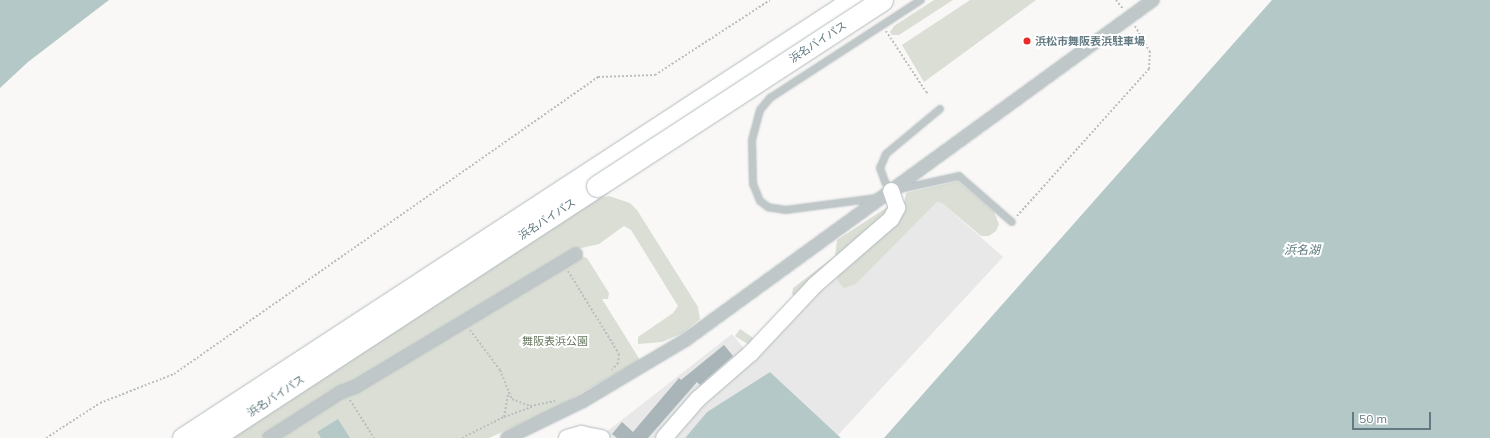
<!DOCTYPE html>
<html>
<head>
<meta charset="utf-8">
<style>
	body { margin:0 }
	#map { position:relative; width:1490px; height:438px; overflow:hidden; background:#f9f8f6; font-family:Mulish,"Noto Sans JP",sans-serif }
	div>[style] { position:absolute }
	.built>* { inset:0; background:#e7e8e7 }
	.green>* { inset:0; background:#daded5 }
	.water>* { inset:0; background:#b5c8c8 }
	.building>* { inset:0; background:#a9b5b8 }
	.path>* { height:2px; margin-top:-1px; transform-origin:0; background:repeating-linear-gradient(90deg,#babfc1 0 2px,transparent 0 4px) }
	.roads { filter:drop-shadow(0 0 1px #b2bbbe) drop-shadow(0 0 1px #b2bbbe) }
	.lane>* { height:6px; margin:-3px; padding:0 3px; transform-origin:3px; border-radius:3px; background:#c0c7c9 }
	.street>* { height:12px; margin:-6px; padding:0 6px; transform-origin:6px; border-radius:6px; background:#c0c7c9 }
	.secondary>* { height:16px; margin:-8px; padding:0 8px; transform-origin:8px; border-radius:8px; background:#fff }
	.highway>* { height:21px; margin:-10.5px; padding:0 10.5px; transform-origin:10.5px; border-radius:10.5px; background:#fff }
	.bridges { filter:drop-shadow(0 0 1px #b3babc) drop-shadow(0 0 1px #b3babc) }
	.highway-bridge>* { height:21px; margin:-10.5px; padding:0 10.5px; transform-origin:10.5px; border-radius:10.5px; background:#fff }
	.dots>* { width:11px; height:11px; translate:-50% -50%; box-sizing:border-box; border:2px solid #fff; border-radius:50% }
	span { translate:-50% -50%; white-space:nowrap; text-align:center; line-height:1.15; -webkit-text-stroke:4px #fff; paint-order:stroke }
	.poi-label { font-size:11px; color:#637a82; font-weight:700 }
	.left { translate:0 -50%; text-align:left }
	.street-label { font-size:11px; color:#637a82 }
	.park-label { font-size:11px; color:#6b7a62 }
	.water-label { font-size:12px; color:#5e7a7c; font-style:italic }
	.scale { position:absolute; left:1352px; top:412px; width:79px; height:18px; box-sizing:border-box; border:2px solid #637a82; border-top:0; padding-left:5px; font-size:12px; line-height:14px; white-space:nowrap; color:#637a82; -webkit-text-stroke:3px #fff; paint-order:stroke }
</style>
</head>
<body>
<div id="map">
	<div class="built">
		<i style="clip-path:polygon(937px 202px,942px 203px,1003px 257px,838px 435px,770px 372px,707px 412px,685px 438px,671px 438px,702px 403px,840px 270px,856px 284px)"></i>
		<i style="clip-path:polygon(732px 334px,746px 351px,656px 438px,612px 438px,605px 433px)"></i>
	</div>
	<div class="green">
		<i style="clip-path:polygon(934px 0,953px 0,899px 35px,892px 35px,890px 32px,894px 26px)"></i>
		<i style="clip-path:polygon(970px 0,1036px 0,924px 82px,902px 45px)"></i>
		<i style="clip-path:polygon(958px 181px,994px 212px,999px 224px,996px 231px,989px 236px,981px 236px,942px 203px,937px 202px,856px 284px,844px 288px,839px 283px,837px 276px,903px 209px,906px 193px)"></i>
		<i style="clip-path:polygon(609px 196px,630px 203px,637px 210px,698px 307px,700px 319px,683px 333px,662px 342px,638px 344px,638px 337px,673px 313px,678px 306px,631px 230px,624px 226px,599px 244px,577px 249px,354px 384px,339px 389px,261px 438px,232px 438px,597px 199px)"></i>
		<i style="clip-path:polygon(889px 206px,890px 211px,794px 296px,792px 294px,793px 288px,835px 256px,837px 240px)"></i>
		<i style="clip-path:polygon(581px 256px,587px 258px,609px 293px,608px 299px,602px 299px,640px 360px,551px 410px,489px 438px,277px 438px,343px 396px,577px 258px,579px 261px)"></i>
		<i style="clip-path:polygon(740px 329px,752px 337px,753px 340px,749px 345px,735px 336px)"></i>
	</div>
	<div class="water">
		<i style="clip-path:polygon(0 0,109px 0,28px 62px,0 88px)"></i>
		<i style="clip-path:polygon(1272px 0,1490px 0,1490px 438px,884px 438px)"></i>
		<i style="clip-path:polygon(770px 372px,841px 438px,685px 438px,707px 412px)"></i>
		<i style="clip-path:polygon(338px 419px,350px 438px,321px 438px,317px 432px)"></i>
	</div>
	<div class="building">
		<i style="clip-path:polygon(724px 345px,733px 356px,700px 385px,697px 382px,648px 438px,617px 438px,612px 434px,622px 422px,633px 432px,679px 378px,681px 380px)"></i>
	</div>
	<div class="path">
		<i style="left:1116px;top:0;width:11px;rotate:52deg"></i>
		<i style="left:886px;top:31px;width:73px;rotate:56.7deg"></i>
		<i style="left:926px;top:92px;width:4px;rotate:27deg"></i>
		<i style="left:1017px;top:216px;width:198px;rotate:-48.1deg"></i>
		<i style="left:1149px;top:69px;width:17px;rotate:-87deg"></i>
		<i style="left:1150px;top:52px;width:30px;rotate:-120deg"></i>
		<i style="left:568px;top:271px;width:97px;rotate:58.4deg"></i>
		<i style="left:619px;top:354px;width:9px;rotate:96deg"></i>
		<i style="left:618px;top:363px;width:9px;rotate:131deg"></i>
		<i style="left:470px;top:330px;width:50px;rotate:53.1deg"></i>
		<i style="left:500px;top:370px;width:31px;rotate:68deg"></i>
		<i style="left:512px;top:399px;width:19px;rotate:21deg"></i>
		<i style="left:530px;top:406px;width:26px;rotate:-11deg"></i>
		<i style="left:350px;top:400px;width:45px;rotate:57.7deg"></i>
		<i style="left:504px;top:417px;width:23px;rotate:-80deg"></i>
		<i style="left:46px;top:438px;width:64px;rotate:-32.9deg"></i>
		<i style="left:100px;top:403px;width:79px;rotate:-21.4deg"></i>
		<i style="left:174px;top:374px;width:518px;rotate:-35.01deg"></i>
		<i style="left:598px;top:77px;width:57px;rotate:-2deg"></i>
		<i style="left:655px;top:75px;width:137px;rotate:-33.1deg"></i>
		<i style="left:462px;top:438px;width:47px;rotate:-26.6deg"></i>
		<i style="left:504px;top:417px;width:30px;rotate:-20deg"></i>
	</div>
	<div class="roads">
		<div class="lane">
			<i style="left:940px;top:109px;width:70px;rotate:140.2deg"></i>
			<i style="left:886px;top:154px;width:15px;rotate:113deg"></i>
			<i style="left:880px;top:168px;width:15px;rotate:70deg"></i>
			<i style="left:885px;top:182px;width:11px;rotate:56deg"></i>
			<i style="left:891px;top:191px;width:70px;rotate:-12.4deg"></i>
			<i style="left:959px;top:176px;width:70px;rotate:41deg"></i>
			<i style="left:877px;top:198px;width:92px;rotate:172.5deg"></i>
			<i style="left:786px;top:210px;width:18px;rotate:-171deg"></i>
			<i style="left:768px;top:207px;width:10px;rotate:-143deg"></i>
			<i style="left:760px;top:201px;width:18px;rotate:-112deg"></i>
			<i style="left:753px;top:184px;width:44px;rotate:-91.3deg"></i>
			<i style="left:752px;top:140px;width:31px;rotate:-75deg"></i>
			<i style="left:760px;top:110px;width:16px;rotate:-50deg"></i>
			<i style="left:770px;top:98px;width:180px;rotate:-33deg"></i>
		</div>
		<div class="street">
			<i style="left:269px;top:438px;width:85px;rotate:-32.6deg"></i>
			<i style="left:341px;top:392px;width:15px;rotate:-20deg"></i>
			<i style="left:355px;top:387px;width:258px;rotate:-31deg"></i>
			<i style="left:507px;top:438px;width:85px;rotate:-26deg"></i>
			<i style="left:583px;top:401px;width:121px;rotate:-30.8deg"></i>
			<i style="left:687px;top:339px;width:576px;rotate:-36.03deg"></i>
		</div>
		<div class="secondary">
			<i style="left:567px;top:438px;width:15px;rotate:-16deg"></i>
			<i style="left:581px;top:434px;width:21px;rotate:11deg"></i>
			<i style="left:664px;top:438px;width:52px;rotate:-48.9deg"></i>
			<i style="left:698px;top:399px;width:69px;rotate:-40.9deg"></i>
			<i style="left:750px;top:354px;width:95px;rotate:-46.7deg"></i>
			<i style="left:815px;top:285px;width:101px;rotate:-41deg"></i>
			<i style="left:891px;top:219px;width:13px;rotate:-61deg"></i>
			<i style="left:897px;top:208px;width:18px;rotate:-109deg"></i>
		</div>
		<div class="highway">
			<i style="left:183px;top:438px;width:800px;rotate:-33.17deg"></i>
			<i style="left:212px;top:438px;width:460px;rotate:-33.2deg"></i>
		</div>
	</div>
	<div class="bridges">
		<div class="highway-bridge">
			<i style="left:597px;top:186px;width:340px;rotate:-33.1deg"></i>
		</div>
	</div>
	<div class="dots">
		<i style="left:1027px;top:41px;background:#e92a26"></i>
	</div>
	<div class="poi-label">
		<span class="left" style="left:1035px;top:41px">浜松市舞阪表浜駐車場</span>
	</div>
	<div class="street-label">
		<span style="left:818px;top:42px;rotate:-33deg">浜名バイパス</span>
		<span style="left:547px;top:219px;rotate:-33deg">浜名バイパス</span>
		<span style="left:276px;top:396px;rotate:-33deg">浜名バイパス</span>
	</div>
	<div class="park-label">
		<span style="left:555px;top:341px">舞阪表浜公園</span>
	</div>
	<div class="water-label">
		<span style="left:1302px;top:250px">浜名湖</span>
	</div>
	<div class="scale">50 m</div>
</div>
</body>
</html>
